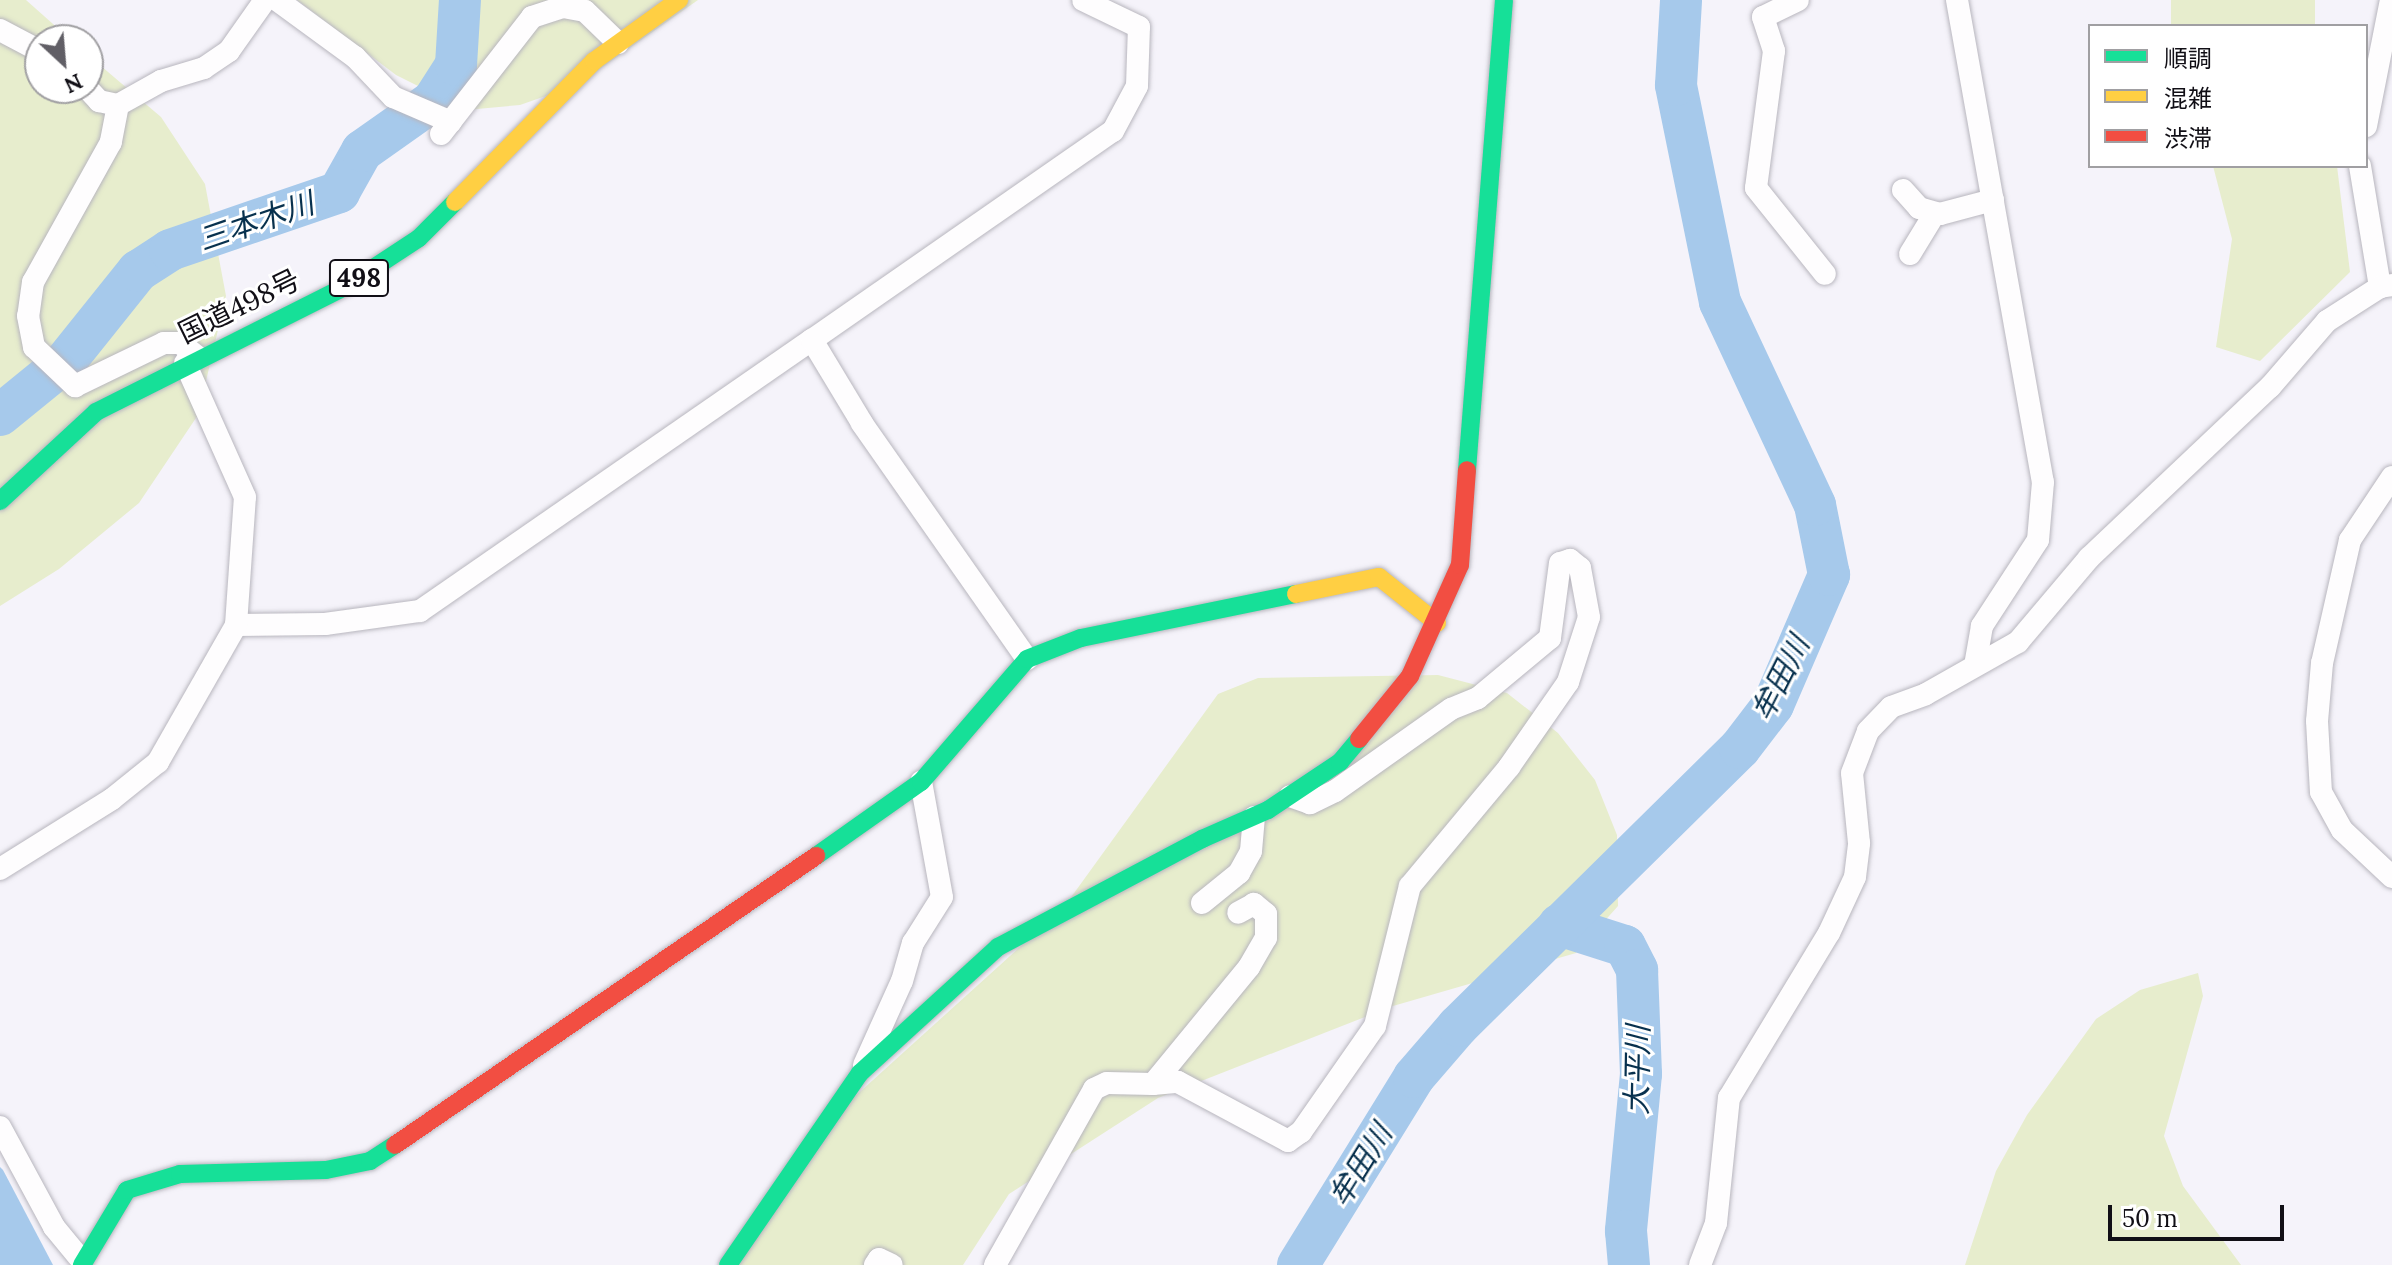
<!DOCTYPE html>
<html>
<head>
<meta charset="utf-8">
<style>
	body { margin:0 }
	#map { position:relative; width:2392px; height:1265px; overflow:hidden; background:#f5f3fa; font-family:Lora,"Noto Sans JP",serif }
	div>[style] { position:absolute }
	.green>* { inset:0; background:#e7edcd; transform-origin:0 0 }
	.water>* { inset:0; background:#a6c9eb }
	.river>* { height:42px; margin:-21px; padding:0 21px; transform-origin:21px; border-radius:21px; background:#a6c9eb }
	.roads { filter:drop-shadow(0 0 2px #b8b6be) drop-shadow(0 0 2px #b8b6be) }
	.street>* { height:22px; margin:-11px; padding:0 11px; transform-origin:11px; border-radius:11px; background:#fefdfe }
	.fast>* { height:18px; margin:-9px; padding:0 9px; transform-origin:9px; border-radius:9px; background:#16e098 }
	.slow>* { height:18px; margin:-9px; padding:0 9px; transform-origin:9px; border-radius:9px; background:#ffcf43 }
	.jam>* { height:18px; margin:-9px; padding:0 9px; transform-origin:9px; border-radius:9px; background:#f24e42 }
	span { translate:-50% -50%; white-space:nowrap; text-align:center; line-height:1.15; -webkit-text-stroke:6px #fff; paint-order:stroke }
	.shield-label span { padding:2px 6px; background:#fff; border:2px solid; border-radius:6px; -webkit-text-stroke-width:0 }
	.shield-label { font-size:26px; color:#110f16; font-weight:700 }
	.street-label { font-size:28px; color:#110f16 }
	.water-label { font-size:30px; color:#08314e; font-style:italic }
	.legend { position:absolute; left:2088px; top:24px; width:280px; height:144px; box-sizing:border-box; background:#fff; border:2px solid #a09fa2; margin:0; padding:10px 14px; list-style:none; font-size:24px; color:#110f16 }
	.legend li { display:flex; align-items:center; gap:16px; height:40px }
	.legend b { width:40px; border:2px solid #a09fa2 }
	.north { position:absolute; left:24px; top:24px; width:80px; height:80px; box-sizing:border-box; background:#fff; border:2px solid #a09fa2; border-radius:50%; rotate:154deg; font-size:22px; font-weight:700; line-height:32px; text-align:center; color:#110f16 }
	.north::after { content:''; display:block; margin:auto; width:28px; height:36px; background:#615f66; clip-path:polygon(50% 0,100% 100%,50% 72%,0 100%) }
	.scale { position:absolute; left:2108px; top:1205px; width:176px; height:36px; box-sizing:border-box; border:4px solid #110f16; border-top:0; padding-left:10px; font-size:24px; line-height:28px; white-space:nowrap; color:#110f16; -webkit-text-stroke:6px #fff; paint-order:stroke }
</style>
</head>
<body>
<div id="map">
	<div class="green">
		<i style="clip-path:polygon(0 0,26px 0,71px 40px,40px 40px,40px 88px,88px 88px,88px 55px,161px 117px,205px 184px,226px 296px,198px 415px,139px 503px,59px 569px,0 606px)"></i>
		<i style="clip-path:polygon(297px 0,698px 0,577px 85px,520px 105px,466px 110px,396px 75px)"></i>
		<i style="left:2171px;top:0;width:144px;height:27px"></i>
		<i style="clip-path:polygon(2213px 166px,2337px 166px,2350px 272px,2260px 361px,2216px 347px,2232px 239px)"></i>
		<i style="clip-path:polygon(1438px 675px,1507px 693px,1558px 733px,1595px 780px,1617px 835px,1618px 906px,1576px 953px,1393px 1006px,1158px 1098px,1009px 1194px,963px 1265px,739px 1265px,798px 1148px,1064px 907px,1218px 694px,1258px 678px)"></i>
		<i style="clip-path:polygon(2198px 973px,2203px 996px,2164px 1136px,2183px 1186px,2241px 1265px,1965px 1265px,1996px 1171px,2027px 1115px,2096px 1019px,2140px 990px)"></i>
	</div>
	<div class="water">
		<i style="clip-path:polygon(0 1167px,3px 1170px,53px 1265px,0 1265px)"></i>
	</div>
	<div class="river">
		<i style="left:0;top:415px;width:84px;rotate:-39.2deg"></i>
		<i style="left:65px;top:362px;width:117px;rotate:-51.3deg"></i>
		<i style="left:138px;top:271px;width:38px;rotate:-33deg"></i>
		<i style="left:170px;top:250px;width:179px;rotate:-18.9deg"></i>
		<i style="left:339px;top:192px;width:47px;rotate:-60.7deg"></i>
		<i style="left:362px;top:151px;width:87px;rotate:-35.2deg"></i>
		<i style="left:433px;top:101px;width:43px;rotate:-57.4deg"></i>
		<i style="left:456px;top:65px;width:65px;rotate:-86.5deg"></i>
		<i style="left:1559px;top:925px;width:69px;rotate:17.7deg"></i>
		<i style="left:1625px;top:946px;width:27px;rotate:63deg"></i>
		<i style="left:1637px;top:970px;width:104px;rotate:87.8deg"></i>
		<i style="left:1641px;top:1074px;width:158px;rotate:95.5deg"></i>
		<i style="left:1626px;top:1231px;width:34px;rotate:85deg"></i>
		<i style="left:1298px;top:1265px;width:221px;rotate:-58.3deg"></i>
		<i style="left:1414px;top:1077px;width:67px;rotate:-49.2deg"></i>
		<i style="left:1458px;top:1026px;width:396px;rotate:-44.6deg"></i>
		<i style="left:1740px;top:748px;width:54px;rotate:-52.5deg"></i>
		<i style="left:1773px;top:705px;width:142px;rotate:-66.7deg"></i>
		<i style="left:1829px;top:575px;width:71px;rotate:-101.3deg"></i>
		<i style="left:1815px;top:505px;width:224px;rotate:-115.1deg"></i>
		<i style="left:1720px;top:302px;width:221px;rotate:-101.5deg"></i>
		<i style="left:1676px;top:85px;width:85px;rotate:-86.6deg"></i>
	</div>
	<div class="roads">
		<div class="street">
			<i style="left:277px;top:0;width:97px;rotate:36.2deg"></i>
			<i style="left:355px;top:57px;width:55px;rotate:46.5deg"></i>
			<i style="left:393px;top:97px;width:63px;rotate:23.3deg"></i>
			<i style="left:1798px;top:0;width:39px;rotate:154deg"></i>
			<i style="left:1763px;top:17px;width:36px;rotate:72deg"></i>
			<i style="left:1774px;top:51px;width:138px;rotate:97.5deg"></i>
			<i style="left:1756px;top:188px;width:110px;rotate:51.3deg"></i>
			<i style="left:1957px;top:0;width:490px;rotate:79.9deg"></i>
			<i style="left:2043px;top:482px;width:58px;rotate:94.9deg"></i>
			<i style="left:2038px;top:540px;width:103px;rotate:123.1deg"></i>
			<i style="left:1982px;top:626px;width:36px;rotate:100deg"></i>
			<i style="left:0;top:30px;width:45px;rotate:27.7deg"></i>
			<i style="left:87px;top:88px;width:18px;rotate:47deg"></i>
			<i style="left:99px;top:101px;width:19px;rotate:12deg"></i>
			<i style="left:118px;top:105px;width:49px;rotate:-29.2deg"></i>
			<i style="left:161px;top:81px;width:45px;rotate:-16.8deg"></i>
			<i style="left:204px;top:68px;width:30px;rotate:-34deg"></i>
			<i style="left:229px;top:51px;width:62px;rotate:-54.8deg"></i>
			<i style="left:118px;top:105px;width:38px;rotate:101deg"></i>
			<i style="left:111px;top:142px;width:160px;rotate:119.1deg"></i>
			<i style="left:33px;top:282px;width:34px;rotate:98deg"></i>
			<i style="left:28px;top:316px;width:32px;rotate:79deg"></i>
			<i style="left:34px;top:347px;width:57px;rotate:43.6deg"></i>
			<i style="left:75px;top:386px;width:99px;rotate:-25.8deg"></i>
			<i style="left:164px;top:343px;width:16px"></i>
			<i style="left:180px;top:343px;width:23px;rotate:38deg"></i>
			<i style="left:2366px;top:126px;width:128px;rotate:-78.8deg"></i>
			<i style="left:441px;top:134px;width:148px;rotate:-52.1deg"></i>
			<i style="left:532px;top:17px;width:33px;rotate:-18deg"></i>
			<i style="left:563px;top:7px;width:22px;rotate:10deg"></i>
			<i style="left:585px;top:11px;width:46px;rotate:44.1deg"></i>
			<i style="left:2360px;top:166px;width:123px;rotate:80.6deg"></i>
			<i style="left:1903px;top:190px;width:24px;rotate:48deg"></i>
			<i style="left:1919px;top:208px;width:22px;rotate:16deg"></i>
			<i style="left:1940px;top:214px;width:55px;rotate:-14.8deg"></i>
			<i style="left:1910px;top:254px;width:48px;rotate:-58.6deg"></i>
			<i style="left:2392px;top:477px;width:76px;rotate:123.7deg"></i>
			<i style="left:2350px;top:540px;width:126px;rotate:102.8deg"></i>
			<i style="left:2322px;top:663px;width:58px;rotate:94.9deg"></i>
			<i style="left:2317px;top:721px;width:71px;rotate:86.8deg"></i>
			<i style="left:2321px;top:792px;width:43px;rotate:61.1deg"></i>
			<i style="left:2342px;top:830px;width:69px;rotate:43.2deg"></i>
			<i style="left:236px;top:625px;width:89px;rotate:-0.6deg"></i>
			<i style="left:325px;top:624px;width:96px;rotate:-7.8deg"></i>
			<i style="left:420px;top:611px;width:477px;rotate:-34.7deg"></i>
			<i style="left:1027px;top:659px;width:288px;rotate:-125deg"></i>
			<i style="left:862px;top:423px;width:97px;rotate:-121.1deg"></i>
			<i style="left:812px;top:340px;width:366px;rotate:-34.8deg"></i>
			<i style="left:1113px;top:131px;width:51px;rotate:-61.9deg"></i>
			<i style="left:1137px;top:86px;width:59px;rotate:-88.1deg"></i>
			<i style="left:1139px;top:27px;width:62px;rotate:-154.3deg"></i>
			<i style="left:0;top:869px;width:132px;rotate:-32deg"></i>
			<i style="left:112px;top:799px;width:59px;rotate:-38.8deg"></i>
			<i style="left:158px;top:762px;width:158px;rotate:-60.3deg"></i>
			<i style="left:236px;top:625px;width:128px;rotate:-86deg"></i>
			<i style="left:245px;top:497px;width:147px;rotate:-114.1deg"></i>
			<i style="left:1202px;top:903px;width:48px;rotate:-39deg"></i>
			<i style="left:1239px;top:873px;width:25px;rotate:-61deg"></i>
			<i style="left:1251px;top:851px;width:34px;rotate:-85deg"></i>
			<i style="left:864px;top:1065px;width:92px;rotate:-65.7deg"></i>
			<i style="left:902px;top:981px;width:40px;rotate:-74deg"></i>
			<i style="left:913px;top:943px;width:54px;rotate:-57.8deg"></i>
			<i style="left:942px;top:897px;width:117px;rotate:-100.3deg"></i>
			<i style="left:1153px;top:1084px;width:25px;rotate:-5deg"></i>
			<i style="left:1178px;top:1082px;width:125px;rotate:28.2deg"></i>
			<i style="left:1288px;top:1141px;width:16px;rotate:-35deg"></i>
			<i style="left:1301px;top:1132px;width:129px;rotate:-55.1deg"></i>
			<i style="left:1375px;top:1026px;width:144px;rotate:-76deg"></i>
			<i style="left:1410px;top:886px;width:155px;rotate:-50.2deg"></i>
			<i style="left:1509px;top:767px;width:103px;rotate:-55.2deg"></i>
			<i style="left:1568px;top:682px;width:68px;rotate:-72.1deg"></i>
			<i style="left:1589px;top:617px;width:50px;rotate:-100.4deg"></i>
			<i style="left:1580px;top:568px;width:13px;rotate:-141deg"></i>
			<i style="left:1570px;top:560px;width:10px;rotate:163deg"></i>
			<i style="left:1560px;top:563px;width:76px;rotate:97.6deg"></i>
			<i style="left:1550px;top:638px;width:94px;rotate:140.2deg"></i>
			<i style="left:1478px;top:698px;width:29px;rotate:158deg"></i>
			<i style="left:1451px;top:709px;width:142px;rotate:144.7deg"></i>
			<i style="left:1335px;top:791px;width:28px;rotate:154deg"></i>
			<i style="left:1310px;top:803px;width:21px;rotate:-161deg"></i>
			<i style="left:0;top:1127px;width:114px;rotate:61.6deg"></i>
			<i style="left:54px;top:1227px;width:44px;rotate:50.5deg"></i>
			<i style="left:875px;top:1265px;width:7px;rotate:-56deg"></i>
			<i style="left:879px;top:1259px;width:14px;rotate:25deg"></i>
			<i style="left:995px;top:1265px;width:202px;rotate:-60.6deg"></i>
			<i style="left:1094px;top:1089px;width:14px;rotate:-25deg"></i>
			<i style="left:1107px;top:1083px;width:46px;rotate:1.2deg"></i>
			<i style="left:1153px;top:1084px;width:151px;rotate:-50.6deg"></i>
			<i style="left:1249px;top:967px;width:34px;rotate:-60deg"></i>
			<i style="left:1266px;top:938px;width:24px;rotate:-90deg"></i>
			<i style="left:1266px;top:914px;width:16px;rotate:-140deg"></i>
			<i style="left:1254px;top:904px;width:18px;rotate:151deg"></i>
			<i style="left:1700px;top:1265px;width:45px;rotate:-69.1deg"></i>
			<i style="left:1716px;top:1223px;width:126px;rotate:-84.1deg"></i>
			<i style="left:1729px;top:1098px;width:193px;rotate:-58.8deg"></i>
			<i style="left:1829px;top:933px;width:62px;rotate:-65.1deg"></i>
			<i style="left:1855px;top:877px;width:34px;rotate:-83deg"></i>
			<i style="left:1859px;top:843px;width:70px;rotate:-95.7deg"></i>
			<i style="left:1852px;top:773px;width:45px;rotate:-69.1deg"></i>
			<i style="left:1868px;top:731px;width:33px;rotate:-46deg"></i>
			<i style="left:1891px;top:707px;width:37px;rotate:-20deg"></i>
			<i style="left:1926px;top:694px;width:106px;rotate:-29.5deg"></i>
			<i style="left:2018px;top:642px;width:110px;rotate:-49.8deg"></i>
			<i style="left:2089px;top:558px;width:249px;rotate:-43.4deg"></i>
			<i style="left:2270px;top:387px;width:87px;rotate:-49.2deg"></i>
			<i style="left:2327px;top:321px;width:63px;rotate:-32.7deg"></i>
			<i style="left:2380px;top:287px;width:12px;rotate:-9deg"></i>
		</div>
		<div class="fast">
			<i style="left:1467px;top:470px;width:471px;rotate:-85.5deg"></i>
			<i style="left:0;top:501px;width:131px;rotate:-42.8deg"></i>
			<i style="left:96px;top:412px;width:280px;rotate:-26.7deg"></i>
			<i style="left:346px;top:286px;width:87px;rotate:-33.3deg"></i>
			<i style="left:419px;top:238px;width:51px;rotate:-45deg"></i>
			<i style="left:816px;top:856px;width:128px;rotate:-35.2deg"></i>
			<i style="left:921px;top:782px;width:162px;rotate:-49.2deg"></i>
			<i style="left:1027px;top:659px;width:58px;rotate:-21.3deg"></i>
			<i style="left:1081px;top:638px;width:219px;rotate:-11.6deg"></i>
			<i style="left:82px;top:1265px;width:87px;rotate:-59deg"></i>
			<i style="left:127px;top:1190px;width:55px;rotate:-16.8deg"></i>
			<i style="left:180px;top:1174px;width:146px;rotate:-1.6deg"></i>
			<i style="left:326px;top:1170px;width:45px;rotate:-11.6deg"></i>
			<i style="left:370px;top:1161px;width:30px;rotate:-33deg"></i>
			<i style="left:728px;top:1265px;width:233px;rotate:-55.5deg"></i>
			<i style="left:860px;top:1073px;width:187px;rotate:-42.4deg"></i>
			<i style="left:998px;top:947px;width:231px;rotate:-27.9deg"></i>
			<i style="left:1202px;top:839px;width:72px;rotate:-23.7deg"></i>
			<i style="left:1268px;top:810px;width:87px;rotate:-33.7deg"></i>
			<i style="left:1340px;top:762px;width:30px;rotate:-50deg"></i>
		</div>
		<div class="slow">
			<i style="left:455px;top:202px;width:198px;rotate:-45.4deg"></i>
			<i style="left:594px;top:61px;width:105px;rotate:-35.7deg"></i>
			<i style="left:1296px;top:594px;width:85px;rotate:-11.6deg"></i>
			<i style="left:1379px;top:577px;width:74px;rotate:38.4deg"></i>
		</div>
		<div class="jam">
			<i style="left:1359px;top:739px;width:81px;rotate:-51deg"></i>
			<i style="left:1410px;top:676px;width:122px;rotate:-65.8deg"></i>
			<i style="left:1460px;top:565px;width:95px;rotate:-85.8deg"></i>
			<i style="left:395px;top:1145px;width:511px;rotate:-34.47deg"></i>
		</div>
	</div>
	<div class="shield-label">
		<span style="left:359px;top:278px">498</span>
	</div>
	<div class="street-label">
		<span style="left:239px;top:306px;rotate:-26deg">国道498号</span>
	</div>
	<div class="water-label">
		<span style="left:256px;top:221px;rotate:-19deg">三本木川</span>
		<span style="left:1780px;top:678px;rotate:-63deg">牟田川</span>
		<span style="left:1637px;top:1070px;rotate:-89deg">大平川</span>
		<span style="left:1360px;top:1165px;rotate:-58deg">牟田川</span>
	</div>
	<ul class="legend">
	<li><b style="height:10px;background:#16e098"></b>順調</li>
	<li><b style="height:10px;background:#ffcf43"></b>混雑</li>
	<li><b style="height:10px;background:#f24e42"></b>渋滞</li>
	</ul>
	<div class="north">N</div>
	<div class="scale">50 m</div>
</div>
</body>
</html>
